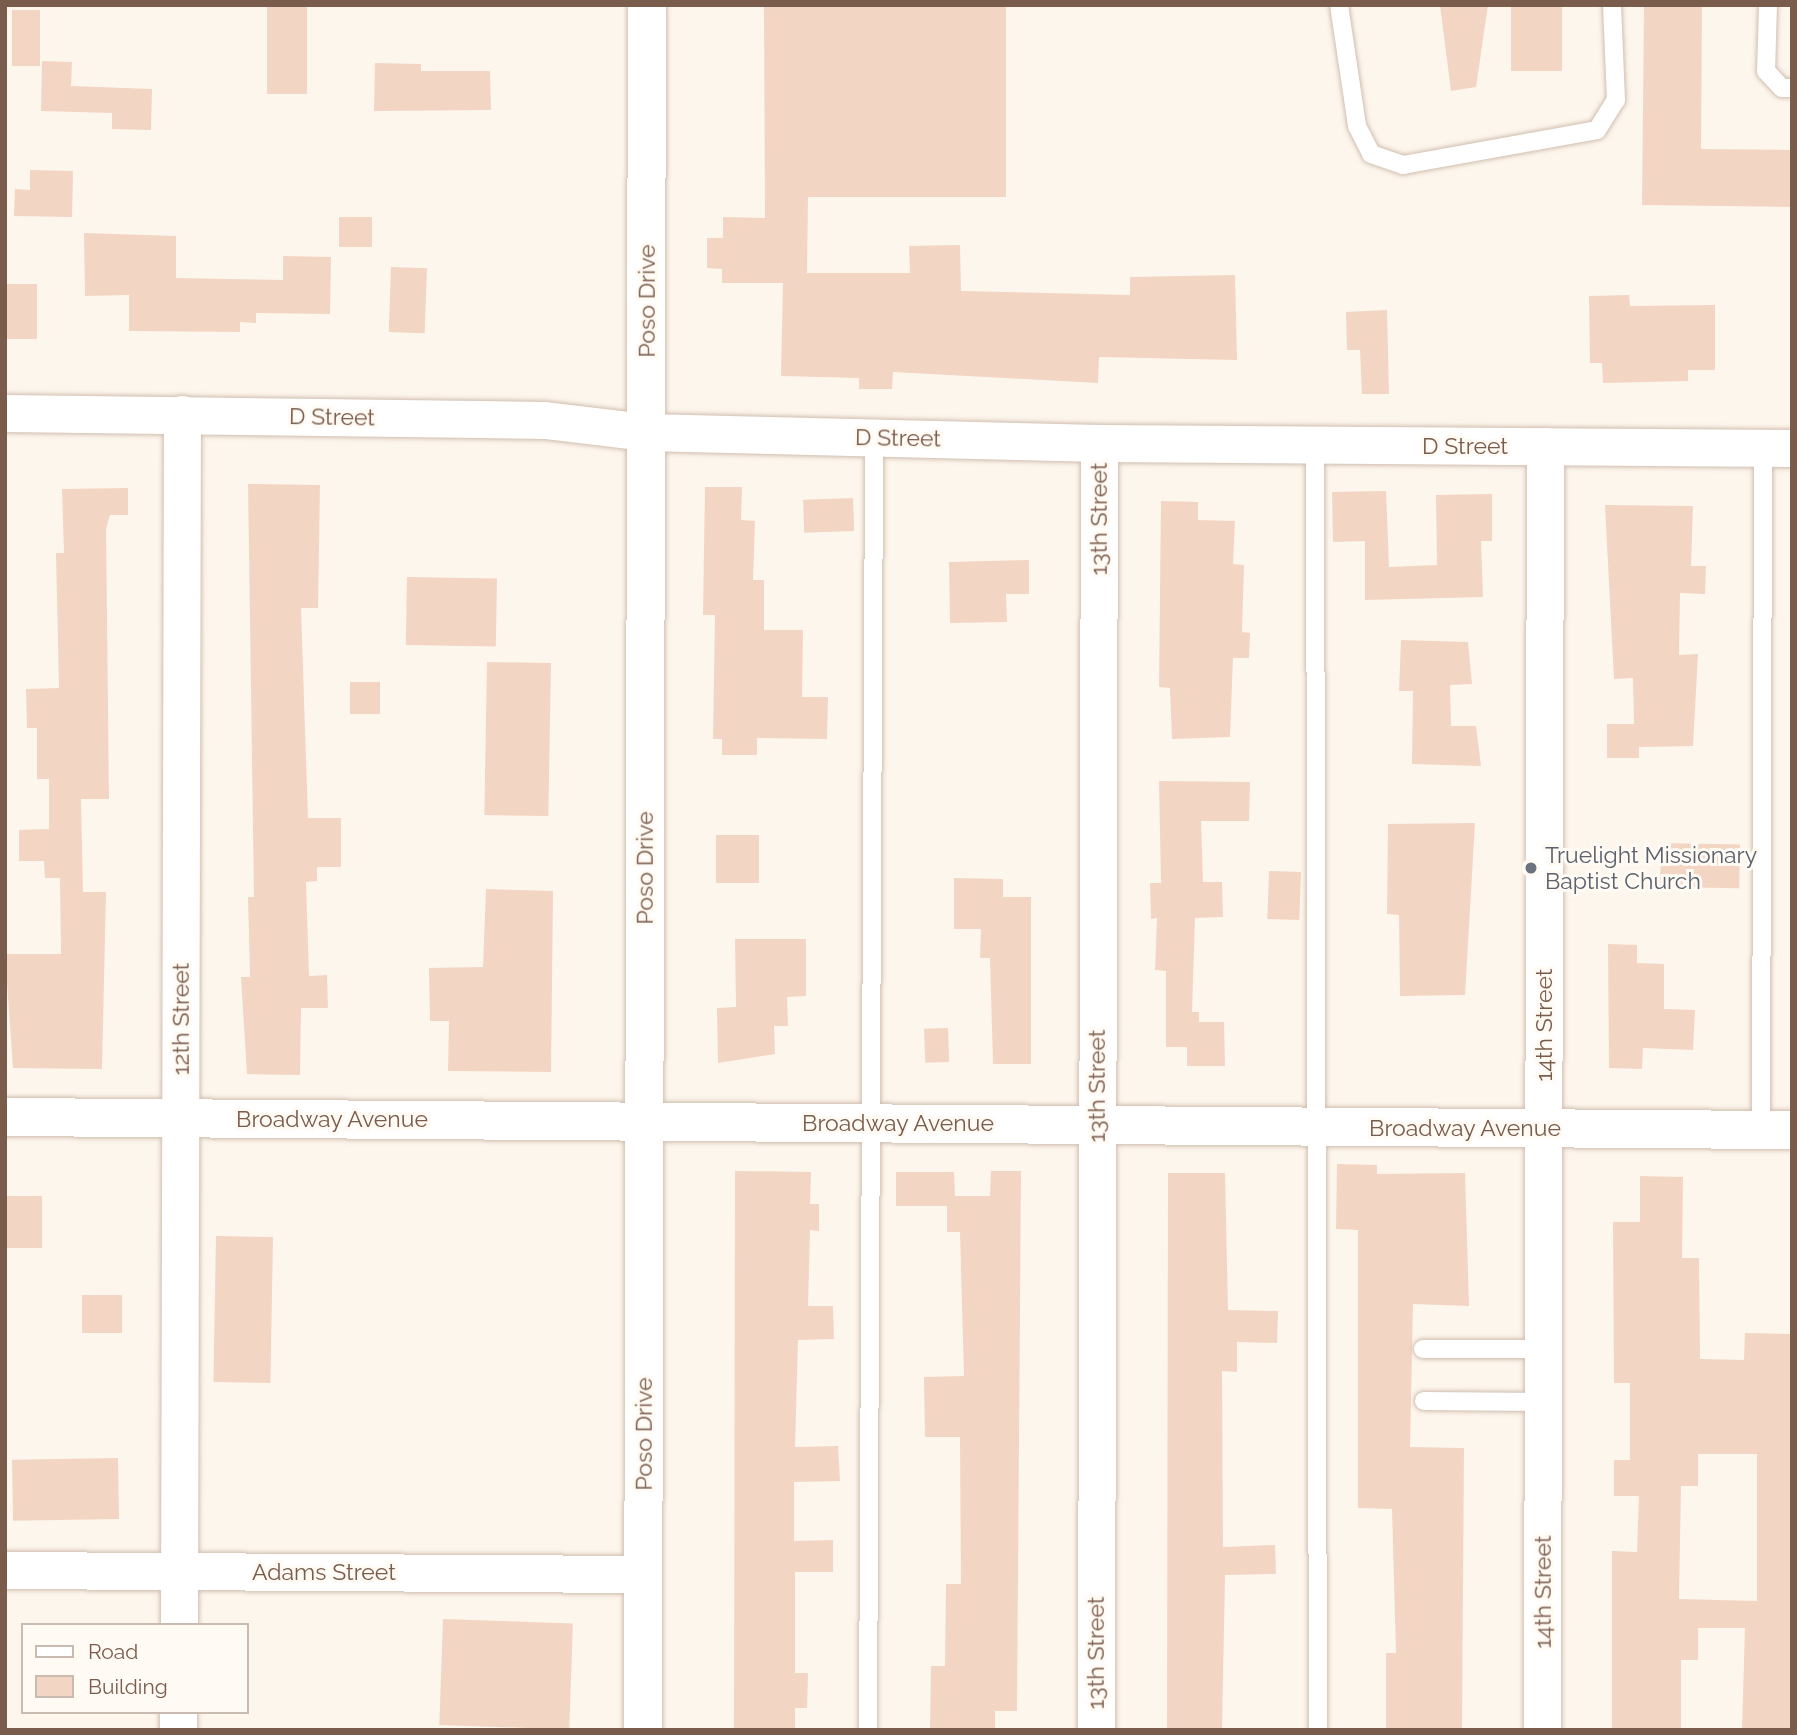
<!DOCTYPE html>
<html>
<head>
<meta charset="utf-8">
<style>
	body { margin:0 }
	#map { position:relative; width:1797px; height:1735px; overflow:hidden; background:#fdf6ec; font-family:Raleway,sans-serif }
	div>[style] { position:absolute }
	.building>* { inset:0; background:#f3d5c3; transform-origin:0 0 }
	.roads { filter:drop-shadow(0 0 2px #d1beb0) drop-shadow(0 0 2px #d1beb0) }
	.lane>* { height:18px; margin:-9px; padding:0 9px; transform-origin:9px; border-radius:9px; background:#fff }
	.street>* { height:37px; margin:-18.5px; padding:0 18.5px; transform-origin:18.5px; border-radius:18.5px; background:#fff }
	.secondary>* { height:38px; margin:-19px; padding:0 19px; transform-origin:19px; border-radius:19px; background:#fff }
	.dots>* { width:19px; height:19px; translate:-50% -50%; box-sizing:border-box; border:4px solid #fffaf3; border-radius:50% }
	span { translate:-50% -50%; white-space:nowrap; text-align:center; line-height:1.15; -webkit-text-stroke:6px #fffaf3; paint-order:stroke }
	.street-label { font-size:23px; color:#7a5c4d }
	.worship-label { font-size:23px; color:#5b616d }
	.left { translate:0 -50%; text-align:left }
	.frame { position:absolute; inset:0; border:7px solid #7a5c4d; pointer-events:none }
	.legend { position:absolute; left:21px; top:1623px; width:228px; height:91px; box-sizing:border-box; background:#fffaf3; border:2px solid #cabbb1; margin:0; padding:9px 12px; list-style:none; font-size:21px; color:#7a5c4d }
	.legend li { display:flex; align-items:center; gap:14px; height:35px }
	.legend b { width:35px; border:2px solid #cabbb1 }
</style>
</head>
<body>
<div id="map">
	<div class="building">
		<i style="left:267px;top:5px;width:40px;height:89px"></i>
		<i style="clip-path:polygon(764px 5px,1006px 5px,1006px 197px,808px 197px,807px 273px,910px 273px,909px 246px,960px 245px,961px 291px,1130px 295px,1130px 277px,1235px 275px,1237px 360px,1099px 357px,1098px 383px,893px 372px,892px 389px,859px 389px,859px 378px,781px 376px,783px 283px,722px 283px,722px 269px,707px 268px,707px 238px,723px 238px,723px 217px,765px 218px)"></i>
		<i style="clip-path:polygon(1440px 5px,1488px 5px,1476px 87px,1451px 91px)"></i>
		<i style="left:1511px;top:5px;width:51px;height:66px"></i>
		<i style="clip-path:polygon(1644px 5px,1702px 5px,1701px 149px,1792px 150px,1792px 207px,1642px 205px)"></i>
		<i style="left:12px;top:10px;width:28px;height:56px"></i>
		<i style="clip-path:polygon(42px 61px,72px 62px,71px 86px,152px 89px,151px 130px,112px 129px,112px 113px,41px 111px)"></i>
		<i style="clip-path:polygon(375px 63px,421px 64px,421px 71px,490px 71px,491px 110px,374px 111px)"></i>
		<i style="clip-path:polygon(30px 170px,73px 171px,72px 217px,14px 216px,15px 189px,30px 190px)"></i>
		<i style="left:339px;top:217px;width:33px;height:30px"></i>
		<i style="clip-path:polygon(84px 233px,176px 236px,176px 278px,283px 280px,283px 256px,331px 257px,330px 314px,256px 313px,256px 323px,240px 322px,240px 332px,129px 331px,129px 295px,85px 296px)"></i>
		<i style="left:391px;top:267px;width:36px;height:65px;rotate:2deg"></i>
		<i style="left:37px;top:284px;width:55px;height:32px;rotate:90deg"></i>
		<i style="clip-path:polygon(1629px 295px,1630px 306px,1715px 305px,1715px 370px,1688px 370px,1688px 381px,1603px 383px,1602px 363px,1590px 363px,1589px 296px)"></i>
		<i style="clip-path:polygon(1387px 310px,1389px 394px,1362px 394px,1360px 350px,1347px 350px,1346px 312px)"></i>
		<i style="clip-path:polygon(248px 484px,320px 485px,318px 608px,301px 608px,308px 818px,341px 818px,341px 867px,317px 867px,317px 881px,306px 882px,309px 976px,327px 975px,328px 1008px,301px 1008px,300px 1075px,247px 1074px,241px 977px,250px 977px,248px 897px,254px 897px)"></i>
		<i style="clip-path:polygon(705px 487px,742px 487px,741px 520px,755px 521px,753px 580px,764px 580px,764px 630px,803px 630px,802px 697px,828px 697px,827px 739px,757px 738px,757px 755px,722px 755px,722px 739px,713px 739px,715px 615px,703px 615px)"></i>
		<i style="clip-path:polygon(128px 488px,128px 515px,110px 515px,106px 529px,109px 799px,81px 799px,83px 892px,106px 892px,102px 1069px,13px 1068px,5px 954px,61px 954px,60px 878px,45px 878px,44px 861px,19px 861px,19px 830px,49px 829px,49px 779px,37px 779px,37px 728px,27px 728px,26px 689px,59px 688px,56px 553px,64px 553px,62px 489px)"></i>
		<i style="clip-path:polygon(1386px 491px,1389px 567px,1437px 565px,1436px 495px,1492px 494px,1492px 541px,1481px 541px,1483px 597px,1365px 600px,1365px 541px,1333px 542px,1332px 492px)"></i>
		<i style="left:853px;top:498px;width:33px;height:50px;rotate:88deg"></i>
		<i style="clip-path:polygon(1161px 501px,1198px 502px,1198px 520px,1235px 521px,1233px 564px,1244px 565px,1242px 632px,1250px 633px,1249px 658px,1233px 658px,1230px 737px,1172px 739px,1170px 688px,1159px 687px)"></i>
		<i style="clip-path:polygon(1605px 505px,1693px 506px,1691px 566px,1706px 566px,1705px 594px,1680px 593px,1679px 655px,1698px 654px,1693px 746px,1639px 747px,1639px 758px,1607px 758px,1607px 724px,1634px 724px,1633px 678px,1614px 679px)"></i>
		<i style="clip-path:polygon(1029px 560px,1029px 594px,1006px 594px,1007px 622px,950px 623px,949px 562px)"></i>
		<i style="left:407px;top:577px;width:90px;height:68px;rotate:1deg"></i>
		<i style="clip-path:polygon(1401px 640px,1468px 642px,1472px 684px,1450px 685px,1451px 726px,1476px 726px,1481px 766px,1412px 764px,1413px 691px,1399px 691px)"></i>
		<i style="left:487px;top:662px;width:64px;height:153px;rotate:1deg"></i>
		<i style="left:350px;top:682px;width:30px;height:32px"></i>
		<i style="clip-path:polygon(1159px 781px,1250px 782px,1249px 821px,1201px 821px,1203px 882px,1222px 882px,1223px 917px,1195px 918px,1192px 1012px,1199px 1012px,1199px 1022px,1224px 1022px,1225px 1066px,1187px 1066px,1187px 1047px,1166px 1047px,1166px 971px,1155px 970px,1157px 918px,1151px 919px,1150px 883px,1161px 883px)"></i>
		<i style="clip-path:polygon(1475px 823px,1465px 995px,1400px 996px,1399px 915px,1387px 914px,1388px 824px)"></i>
		<i style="left:716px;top:835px;width:43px;height:48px"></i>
		<i style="left:1661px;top:843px;width:79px;height:44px;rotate:1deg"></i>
		<i style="left:1269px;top:871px;width:32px;height:48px;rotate:2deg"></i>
		<i style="clip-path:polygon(954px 878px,1003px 879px,1003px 897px,1031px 897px,1031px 1064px,993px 1064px,990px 958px,980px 958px,981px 929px,954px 929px)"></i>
		<i style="clip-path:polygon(486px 889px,553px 891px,551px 1072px,448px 1071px,449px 1021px,430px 1021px,429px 968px,483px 967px)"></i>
		<i style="clip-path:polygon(735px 939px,806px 939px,806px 996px,787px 997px,788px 1026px,774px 1026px,775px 1054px,718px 1063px,717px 1008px,736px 1007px)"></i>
		<i style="clip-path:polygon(1608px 944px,1637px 945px,1637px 963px,1664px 964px,1664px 1009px,1695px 1010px,1693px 1050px,1643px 1048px,1642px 1069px,1609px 1068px)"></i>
		<i style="left:948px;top:1028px;width:34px;height:24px;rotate:88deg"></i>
		<i style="clip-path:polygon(1337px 1164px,1377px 1165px,1377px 1174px,1465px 1173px,1469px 1306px,1413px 1304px,1410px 1447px,1464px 1448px,1462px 1730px,1386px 1730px,1386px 1653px,1396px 1653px,1392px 1509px,1358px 1508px,1358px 1230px,1336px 1229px)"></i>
		<i style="clip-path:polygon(735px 1171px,811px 1172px,810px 1204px,819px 1204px,819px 1231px,810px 1230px,808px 1306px,833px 1306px,834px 1339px,798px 1340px,795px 1447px,838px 1446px,840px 1481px,794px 1482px,794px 1541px,833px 1540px,833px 1572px,795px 1572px,795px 1673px,808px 1673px,807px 1708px,795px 1708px,795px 1730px,734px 1730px)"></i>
		<i style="clip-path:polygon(991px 1171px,1021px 1171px,1017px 1711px,995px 1711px,995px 1730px,930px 1730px,931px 1666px,945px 1666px,946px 1584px,961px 1584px,960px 1437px,925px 1437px,924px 1377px,964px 1376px,960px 1232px,947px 1232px,947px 1206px,896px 1206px,896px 1172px,954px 1172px,955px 1196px,990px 1196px)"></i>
		<i style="clip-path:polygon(1168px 1173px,1225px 1173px,1228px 1310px,1278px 1311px,1277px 1343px,1237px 1342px,1237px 1372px,1222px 1371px,1223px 1547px,1275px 1545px,1276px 1574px,1225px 1575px,1222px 1730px,1167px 1730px)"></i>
		<i style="clip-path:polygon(evenodd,1640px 1176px,1683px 1177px,1682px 1258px,1699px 1258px,1700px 1359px,1744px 1360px,1745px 1333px,1792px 1334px,1792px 1730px,1742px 1730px,1745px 1628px,1698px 1628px,1698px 1660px,1681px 1660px,1681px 1730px,1612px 1730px,1612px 1551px,1637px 1552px,1639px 1496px,1614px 1496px,1614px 1460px,1630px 1460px,1630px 1383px,1614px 1383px,1613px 1222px,1640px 1222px,1640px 1176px,1698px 1454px,1757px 1454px,1757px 1601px,1679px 1599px,1681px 1486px,1698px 1486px,1698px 1454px)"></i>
		<i style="left:5px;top:1196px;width:37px;height:52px"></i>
		<i style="left:216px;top:1236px;width:57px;height:146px;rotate:1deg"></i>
		<i style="left:82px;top:1295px;width:40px;height:38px"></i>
		<i style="left:118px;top:1458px;width:61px;height:106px;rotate:89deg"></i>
		<i style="left:443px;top:1619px;width:130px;height:106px;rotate:2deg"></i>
	</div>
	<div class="roads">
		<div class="lane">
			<i style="left:1339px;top:5px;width:122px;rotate:81.5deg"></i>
			<i style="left:1357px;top:126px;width:31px;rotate:63deg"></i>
			<i style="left:1371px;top:154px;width:34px;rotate:19deg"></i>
			<i style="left:1403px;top:165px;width:197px;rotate:-10.2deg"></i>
			<i style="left:1597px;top:130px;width:36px;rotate:-58deg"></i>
			<i style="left:1616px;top:100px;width:95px;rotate:-92.4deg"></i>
			<i style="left:1768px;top:5px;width:66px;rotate:91.7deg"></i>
			<i style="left:1766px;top:71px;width:23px;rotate:47deg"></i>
			<i style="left:1782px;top:88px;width:10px"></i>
			<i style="left:1315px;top:445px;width:1285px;rotate:89.87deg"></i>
			<i style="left:1761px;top:1130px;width:682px;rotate:-89.83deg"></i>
			<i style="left:1423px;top:1349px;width:120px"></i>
			<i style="left:1424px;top:1401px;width:119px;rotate:0.5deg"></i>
			<i style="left:868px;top:1730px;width:1292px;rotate:-89.73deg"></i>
		</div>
		<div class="street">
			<i style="left:5px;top:413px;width:540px;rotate:0.74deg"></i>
			<i style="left:545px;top:420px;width:102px;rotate:6.8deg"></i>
			<i style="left:646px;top:432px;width:453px;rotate:1.4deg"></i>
			<i style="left:1099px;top:443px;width:693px;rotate:0.41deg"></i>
			<i style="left:5px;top:1570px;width:638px;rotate:0.36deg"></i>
			<i style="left:179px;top:1625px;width:1211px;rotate:-89.86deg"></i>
			<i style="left:178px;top:1730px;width:18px;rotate:-90deg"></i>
			<i style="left:1096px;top:1730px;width:1287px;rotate:-89.87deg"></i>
			<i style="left:1542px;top:1730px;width:1284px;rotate:-89.87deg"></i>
		</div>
		<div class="secondary">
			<i style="left:5px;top:1117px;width:1787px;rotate:0.42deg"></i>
			<i style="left:643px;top:1730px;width:1725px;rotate:-89.87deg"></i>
		</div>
	</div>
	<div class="dots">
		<i style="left:1531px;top:868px;background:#6b7280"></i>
	</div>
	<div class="street-label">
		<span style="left:647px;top:301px;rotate:-90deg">Poso Drive</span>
		<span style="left:332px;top:417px;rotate:1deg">D Street</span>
		<span style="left:898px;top:438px;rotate:1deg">D Street</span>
		<span style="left:1465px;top:446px">D Street</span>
		<span style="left:1099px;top:519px;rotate:-90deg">13th Street</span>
		<span style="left:645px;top:868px;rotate:-90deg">Poso Drive</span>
		<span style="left:181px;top:1019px;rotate:-90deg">12th Street</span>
		<span style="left:1544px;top:1025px;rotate:-90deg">14th Street</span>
		<span style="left:1097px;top:1086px;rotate:-90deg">13th Street</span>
		<span style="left:332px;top:1119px">Broadway Avenue</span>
		<span style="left:898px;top:1123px">Broadway Avenue</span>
		<span style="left:1465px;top:1128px">Broadway Avenue</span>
		<span style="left:644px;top:1434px;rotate:-90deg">Poso Drive</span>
		<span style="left:324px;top:1572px">Adams Street</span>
		<span style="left:1543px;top:1592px;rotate:-90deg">14th Street</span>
		<span style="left:1096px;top:1653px;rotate:-90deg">13th Street</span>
	</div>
	<div class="worship-label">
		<span class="left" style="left:1545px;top:868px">Truelight Missionary<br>Baptist Church</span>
	</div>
	<div class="frame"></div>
	<ul class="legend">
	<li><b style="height:9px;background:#fff"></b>Road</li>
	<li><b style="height:19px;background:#f3d5c3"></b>Building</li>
	</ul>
</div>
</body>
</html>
